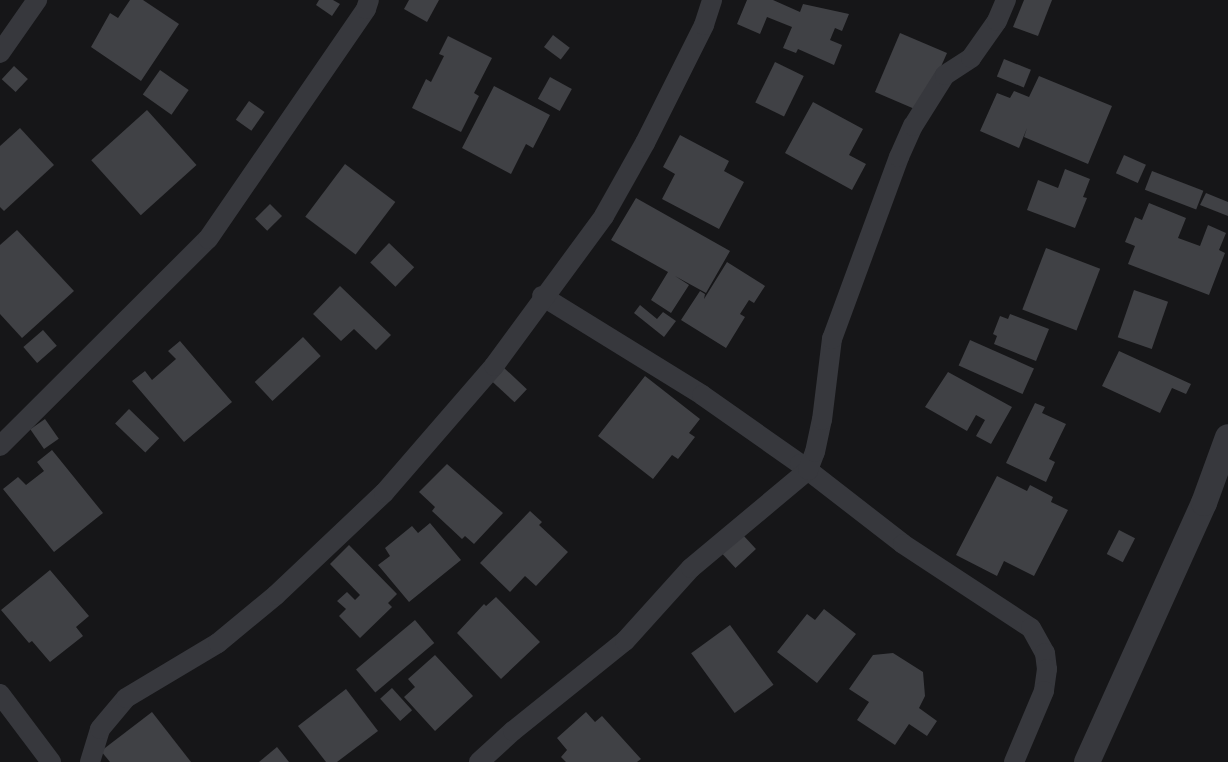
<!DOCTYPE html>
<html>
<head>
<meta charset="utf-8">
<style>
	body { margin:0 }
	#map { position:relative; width:1228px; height:762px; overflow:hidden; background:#161618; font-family:"Sofia Sans Condensed",sans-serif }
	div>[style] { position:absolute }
	.building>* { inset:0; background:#404145; transform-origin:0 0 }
	.minor>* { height:20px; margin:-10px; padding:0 10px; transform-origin:10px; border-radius:10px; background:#37383d }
	.tertiary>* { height:26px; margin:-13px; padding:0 13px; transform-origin:13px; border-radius:13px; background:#37383d }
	span { translate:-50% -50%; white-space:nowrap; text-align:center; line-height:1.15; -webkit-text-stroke:4.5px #111113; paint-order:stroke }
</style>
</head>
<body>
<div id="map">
	<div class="building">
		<i style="clip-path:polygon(130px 0,143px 0,179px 24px,141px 81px,91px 47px,110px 13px,118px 18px)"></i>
		<i style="clip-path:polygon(319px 0,333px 0,340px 4px,332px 16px,316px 5px)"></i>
		<i style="clip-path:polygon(409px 0,439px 0,427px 22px,404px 9px)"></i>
		<i style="clip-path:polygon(747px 0,773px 0,800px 12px,803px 4px,849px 14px,842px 31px,835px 28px,830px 40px,842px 45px,834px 65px,798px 49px,796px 53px,783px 48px,792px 27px,767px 17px,760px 34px,737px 24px)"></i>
		<i style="clip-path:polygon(1024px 0,1052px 0,1038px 36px,1013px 27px)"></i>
		<i style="clip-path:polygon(900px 33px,947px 53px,932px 87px,917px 110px,875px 92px)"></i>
		<i style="left:553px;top:35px;width:21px;height:15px;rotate:37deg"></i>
		<i style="clip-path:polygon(448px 36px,492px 58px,474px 93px,479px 96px,461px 132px,412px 108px,426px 79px,431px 82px,444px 56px,439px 54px)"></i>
		<i style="left:1004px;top:59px;width:29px;height:19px;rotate:22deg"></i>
		<i style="left:775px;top:62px;width:32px;height:45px;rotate:26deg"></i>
		<i style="left:14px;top:66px;width:19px;height:18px;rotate:43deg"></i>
		<i style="left:160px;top:70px;width:35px;height:30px;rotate:35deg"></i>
		<i style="clip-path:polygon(1039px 76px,1112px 106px,1088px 164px,1024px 137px,1027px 128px,1019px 148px,980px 131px,997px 93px,1010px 98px,1014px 91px,1029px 97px)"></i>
		<i style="left:550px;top:77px;width:25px;height:25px;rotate:29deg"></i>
		<i style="clip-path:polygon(494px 86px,550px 115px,533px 148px,526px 144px,511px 174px,462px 148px)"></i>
		<i style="left:249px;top:101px;width:19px;height:23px;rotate:35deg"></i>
		<i style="clip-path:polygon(813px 102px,863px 129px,849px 155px,866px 164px,852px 190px,785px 153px)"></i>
		<i style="left:147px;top:110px;width:74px;height:75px;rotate:48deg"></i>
		<i style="clip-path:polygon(20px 128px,54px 165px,4px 211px,0 207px,0 146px)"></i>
		<i style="clip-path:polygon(680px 135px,729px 161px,724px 171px,744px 182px,719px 229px,662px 199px,675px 174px,663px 167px)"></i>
		<i style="left:1124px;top:155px;width:24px;height:20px;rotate:24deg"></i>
		<i style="left:345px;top:164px;width:63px;height:66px;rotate:37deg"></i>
		<i style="clip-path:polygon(1065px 169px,1090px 179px,1083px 197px,1087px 198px,1075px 228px,1027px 210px,1038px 180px,1058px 188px)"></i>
		<i style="left:1152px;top:171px;width:55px;height:20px;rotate:21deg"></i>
		<i style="clip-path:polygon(1206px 193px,1228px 202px,1228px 216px,1200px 205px)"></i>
		<i style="clip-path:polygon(636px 198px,730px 251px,706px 293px,675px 276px,689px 285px,671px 313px,651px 300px,668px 272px,611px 240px)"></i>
		<i style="clip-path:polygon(1149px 203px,1186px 218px,1178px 238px,1200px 246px,1208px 225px,1226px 233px,1219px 250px,1225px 253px,1209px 295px,1128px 264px,1135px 246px,1125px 242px,1135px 217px,1142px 220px)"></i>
		<i style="left:270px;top:204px;width:17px;height:21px;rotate:45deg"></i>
		<i style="clip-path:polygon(17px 230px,74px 291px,22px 338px,0 314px,0 245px)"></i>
		<i style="left:389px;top:243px;width:35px;height:27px;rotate:44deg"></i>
		<i style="left:1046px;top:248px;width:58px;height:66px;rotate:21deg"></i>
		<i style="clip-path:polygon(727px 262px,765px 286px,754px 303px,749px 300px,740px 314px,745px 317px,726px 348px,681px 320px,700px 291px,705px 294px,704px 299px)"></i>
		<i style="clip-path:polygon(340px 286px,391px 335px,376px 350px,354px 329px,341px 341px,313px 314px)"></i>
		<i style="left:1134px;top:290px;width:36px;height:50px;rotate:19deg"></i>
		<i style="clip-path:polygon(640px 305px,657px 319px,663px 312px,676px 321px,664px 337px,634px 313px)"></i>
		<i style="clip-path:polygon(1010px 314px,1049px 329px,1036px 361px,994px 344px,997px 336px,993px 334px,1000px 316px,1008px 319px)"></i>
		<i style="left:43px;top:330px;width:21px;height:26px;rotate:49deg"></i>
		<i style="left:303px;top:337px;width:26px;height:66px;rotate:47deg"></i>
		<i style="left:970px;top:340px;width:70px;height:28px;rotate:24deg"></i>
		<i style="clip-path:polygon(180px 341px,232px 402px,184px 442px,132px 381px,145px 371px,152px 380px,176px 359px,168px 351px)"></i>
		<i style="clip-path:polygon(1119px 351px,1191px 384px,1186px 394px,1172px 388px,1160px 413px,1102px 386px)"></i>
		<i style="left:502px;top:366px;width:34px;height:18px;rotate:43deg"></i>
		<i style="clip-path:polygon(948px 372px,1012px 407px,991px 444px,976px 436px,985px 420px,976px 415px,967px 431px,925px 407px)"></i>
		<i style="clip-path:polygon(645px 376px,700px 419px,689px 433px,695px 437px,678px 459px,672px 455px,653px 479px,598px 436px)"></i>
		<i style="clip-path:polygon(1035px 403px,1045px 407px,1042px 413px,1066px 424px,1049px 459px,1055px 462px,1046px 482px,1006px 463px)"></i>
		<i style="left:129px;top:409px;width:42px;height:20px;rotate:44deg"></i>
		<i style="left:45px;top:419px;width:24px;height:18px;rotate:55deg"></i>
		<i style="clip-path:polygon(52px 450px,103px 513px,54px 552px,3px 489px,18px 477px,26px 485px,44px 471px,37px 462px)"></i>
		<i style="clip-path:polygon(447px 464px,503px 513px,474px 544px,465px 536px,462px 539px,432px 511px,435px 507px,419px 492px)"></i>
		<i style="clip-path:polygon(997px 476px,1027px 491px,1030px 485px,1053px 497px,1051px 502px,1068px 510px,1034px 576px,1004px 561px,997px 576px,956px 555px)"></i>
		<i style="clip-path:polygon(530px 511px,542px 522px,539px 525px,568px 552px,536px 586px,525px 576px,510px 592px,480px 563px)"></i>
		<i style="clip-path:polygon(430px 523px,461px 560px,409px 602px,378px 565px,390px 556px,385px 548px,412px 526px,418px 533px)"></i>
		<i style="left:1119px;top:530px;width:18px;height:27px;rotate:27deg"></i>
		<i style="left:743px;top:535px;width:19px;height:28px;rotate:47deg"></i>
		<i style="clip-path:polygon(349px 545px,397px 594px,388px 603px,392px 607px,360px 638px,339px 616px,346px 609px,337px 601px,347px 592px,355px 600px,360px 595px,330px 564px)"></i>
		<i style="clip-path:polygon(50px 570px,89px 616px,76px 627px,83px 636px,50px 662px,32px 641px,29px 643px,1px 610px)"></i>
		<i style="clip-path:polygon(496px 597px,540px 642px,501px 679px,457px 633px,484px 604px,486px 606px)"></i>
		<i style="clip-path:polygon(824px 609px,856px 634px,817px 683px,777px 652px,807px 614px,815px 620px)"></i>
		<i style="left:415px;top:620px;width:30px;height:77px;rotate:50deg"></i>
		<i style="left:730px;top:625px;width:74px;height:48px;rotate:54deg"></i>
		<i style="clip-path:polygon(893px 653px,923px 672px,925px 696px,919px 708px,937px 721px,927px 736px,909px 724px,895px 745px,857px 720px,869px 702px,849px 689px,873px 655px)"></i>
		<i style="clip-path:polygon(435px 655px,473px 696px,435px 731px,404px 697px,415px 687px,408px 679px)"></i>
		<i style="left:392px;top:688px;width:30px;height:16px;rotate:48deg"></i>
		<i style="clip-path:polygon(346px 689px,378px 731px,337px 762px,326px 762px,298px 726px)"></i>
		<i style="clip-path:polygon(152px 712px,191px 762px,110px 762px,101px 751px)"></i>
		<i style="clip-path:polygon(586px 712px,595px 722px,602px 716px,641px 759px,637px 762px,566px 762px,561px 757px,567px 750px,557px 738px)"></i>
		<i style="clip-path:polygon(277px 747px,289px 762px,259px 762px)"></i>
	</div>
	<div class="minor">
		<i style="left:0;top:53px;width:65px;rotate:-55.1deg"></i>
		<i style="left:542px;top:296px;width:188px;rotate:31.7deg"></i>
		<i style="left:702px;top:395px;width:120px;rotate:35.1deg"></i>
		<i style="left:800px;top:464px;width:130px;rotate:37.8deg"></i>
		<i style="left:903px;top:544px;width:153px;rotate:33.3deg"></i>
		<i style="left:1031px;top:628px;width:29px;rotate:61deg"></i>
		<i style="left:1045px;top:653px;width:16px;rotate:83deg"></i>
		<i style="left:1047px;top:669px;width:22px;rotate:98deg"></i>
		<i style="left:1044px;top:691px;width:77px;rotate:112.9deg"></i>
		<i style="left:0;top:446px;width:293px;rotate:-44.9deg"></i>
		<i style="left:208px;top:239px;width:279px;rotate:-55.5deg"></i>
		<i style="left:366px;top:9px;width:9px;rotate:-72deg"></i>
		<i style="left:0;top:694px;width:85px;rotate:53.1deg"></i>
		<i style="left:90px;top:762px;width:34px;rotate:-73deg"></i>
		<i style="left:100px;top:729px;width:40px;rotate:-50deg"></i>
		<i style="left:126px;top:698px;width:107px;rotate:-30.9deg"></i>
		<i style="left:218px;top:643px;width:75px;rotate:-39.6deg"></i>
		<i style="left:276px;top:595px;width:149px;rotate:-43.4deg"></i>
		<i style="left:384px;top:493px;width:168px;rotate:-49.1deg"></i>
		<i style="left:494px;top:366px;width:186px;rotate:-53.7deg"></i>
		<i style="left:604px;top:216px;width:84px;rotate:-60.7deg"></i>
		<i style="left:645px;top:143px;width:132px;rotate:-63.4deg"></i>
		<i style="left:704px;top:25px;width:26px;rotate:-72deg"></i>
		<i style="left:479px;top:762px;width:46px;rotate:-42.4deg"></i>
		<i style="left:513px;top:731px;width:144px;rotate:-38.8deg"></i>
		<i style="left:625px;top:641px;width:98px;rotate:-47.9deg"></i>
		<i style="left:691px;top:568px;width:153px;rotate:-39.9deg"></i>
		<i style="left:808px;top:470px;width:19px;rotate:-69deg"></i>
		<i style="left:815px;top:452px;width:33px;rotate:-78deg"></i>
		<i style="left:822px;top:420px;width:82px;rotate:-83deg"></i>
		<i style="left:832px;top:339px;width:194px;rotate:-69.8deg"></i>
		<i style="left:899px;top:157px;width:34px;rotate:-66deg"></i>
		<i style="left:913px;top:126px;width:60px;rotate:-57.9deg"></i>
		<i style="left:945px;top:75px;width:31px;rotate:-33deg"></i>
		<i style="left:971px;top:58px;width:45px;rotate:-54.9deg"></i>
		<i style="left:997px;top:21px;width:23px;rotate:-67deg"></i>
	</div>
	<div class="tertiary">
		<i style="left:1087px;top:762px;width:284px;rotate:-65.7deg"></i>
		<i style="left:1204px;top:503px;width:70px;rotate:-70deg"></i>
	</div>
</div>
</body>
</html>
